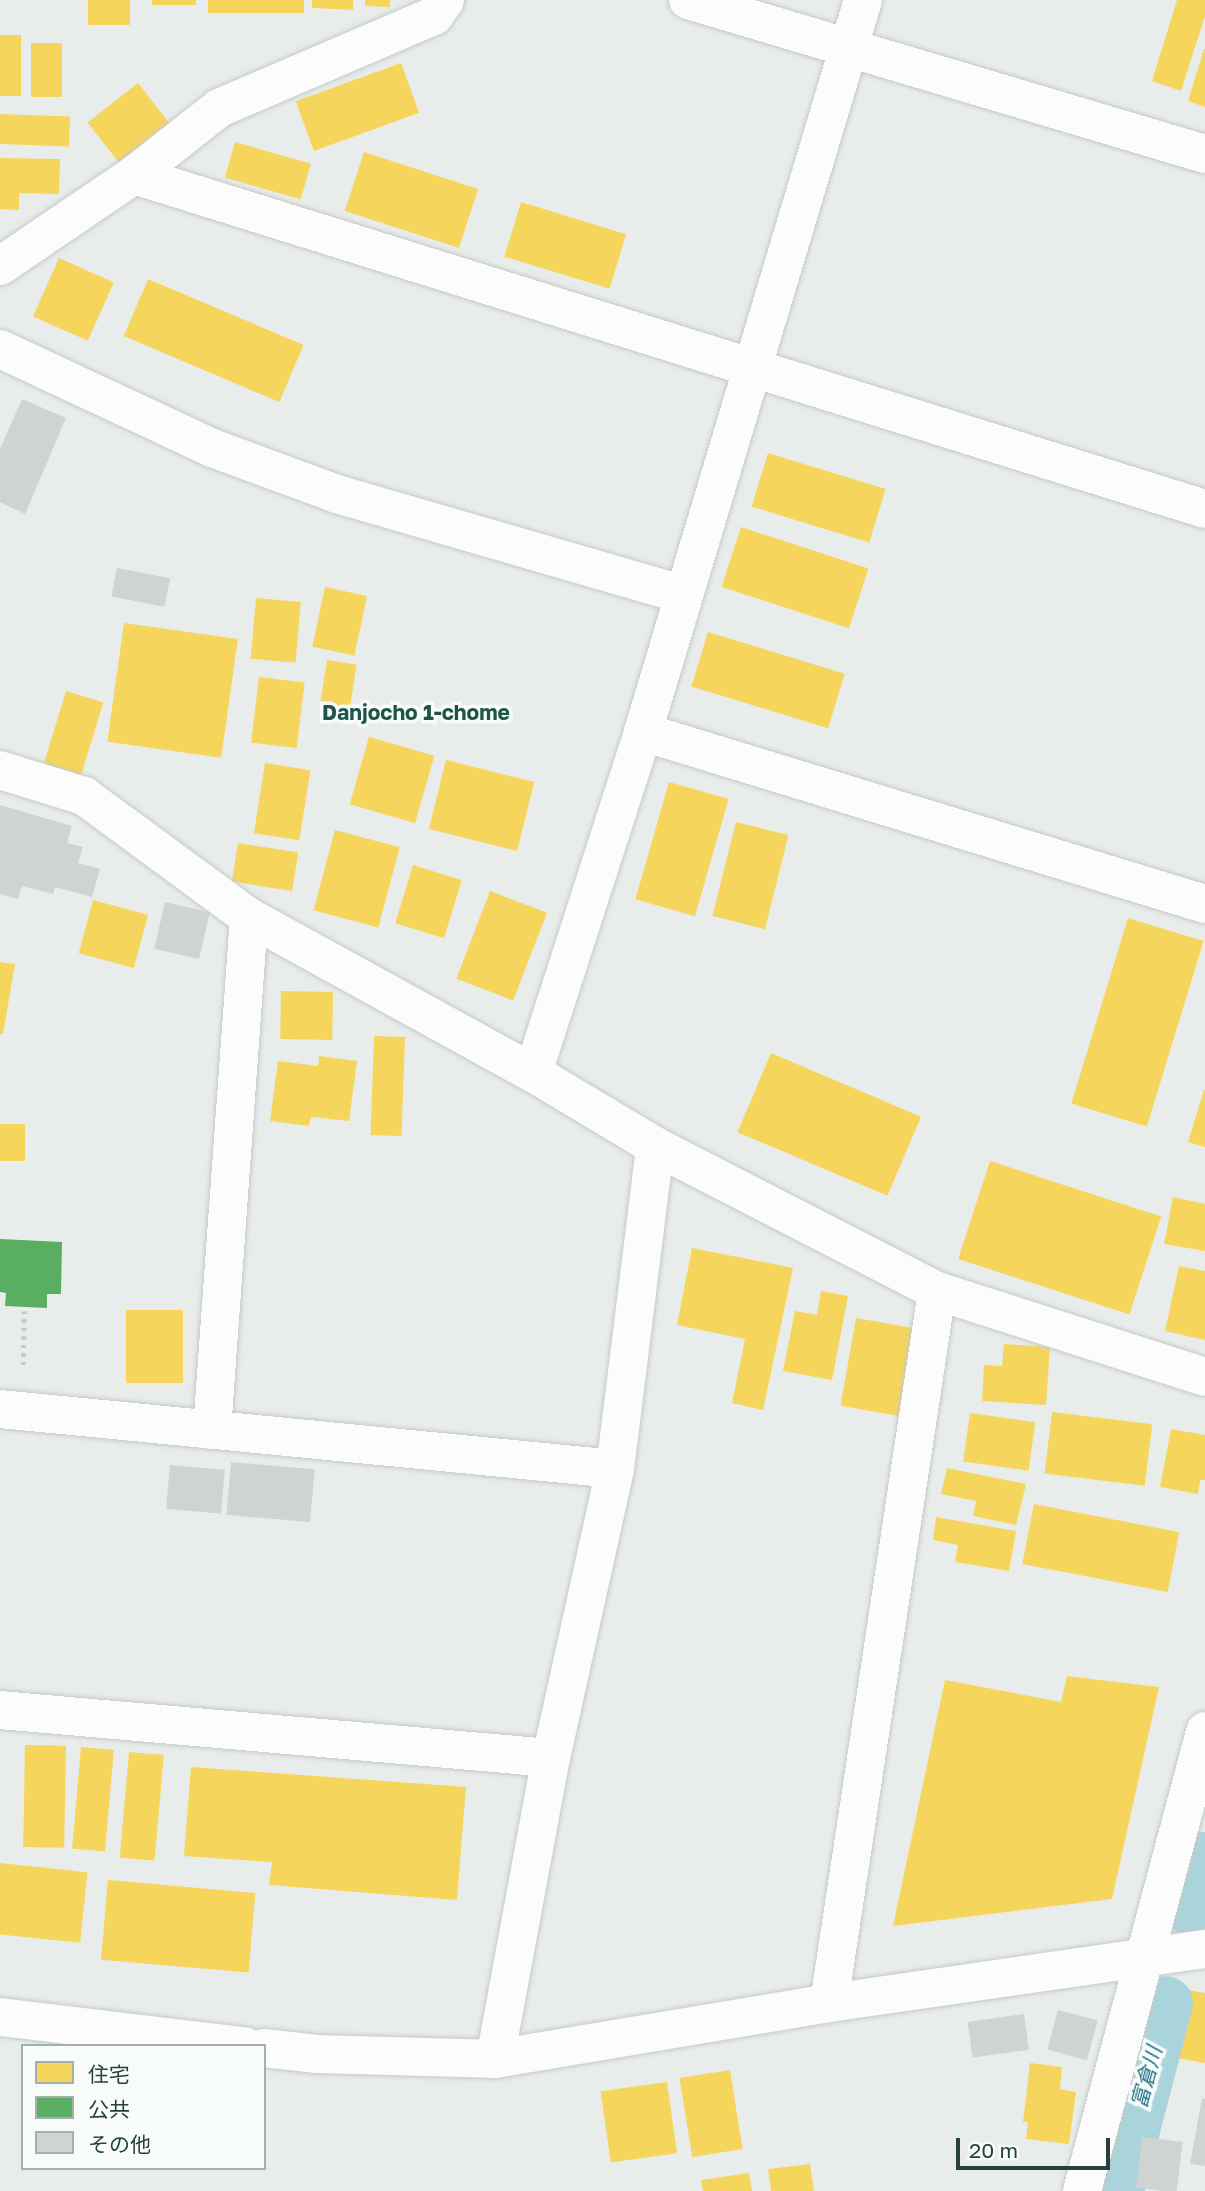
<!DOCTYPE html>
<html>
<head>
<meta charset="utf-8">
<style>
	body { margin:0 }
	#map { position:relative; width:1205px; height:2191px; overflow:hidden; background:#e8edeb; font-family:"Golos Text","Noto Sans JP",sans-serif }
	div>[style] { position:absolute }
	.homes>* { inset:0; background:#f6d55c; transform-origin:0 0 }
	.public>* { inset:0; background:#5aae61 }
	.canal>* { height:54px; margin:-27px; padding:0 27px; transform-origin:27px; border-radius:27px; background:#a9d4db }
	.building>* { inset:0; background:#cfd4d2; transform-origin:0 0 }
	.path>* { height:4.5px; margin-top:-2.25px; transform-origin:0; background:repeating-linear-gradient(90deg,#c3ccca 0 3.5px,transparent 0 8.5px) }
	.roads { filter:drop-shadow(0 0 2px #c5cac8) drop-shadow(0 0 2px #c5cac8) }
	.minor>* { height:38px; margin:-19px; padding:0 19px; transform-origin:19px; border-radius:19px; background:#fcfcfc }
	span { translate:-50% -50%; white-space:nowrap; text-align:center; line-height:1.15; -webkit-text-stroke:7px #f7fbf9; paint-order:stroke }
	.neighbourhood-label { font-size:21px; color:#1f5548; font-weight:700 }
	.water-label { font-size:21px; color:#1c6f80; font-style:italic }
	.legend { position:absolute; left:21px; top:2044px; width:245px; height:126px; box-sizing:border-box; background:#f7fbf9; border:2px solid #a3b1ad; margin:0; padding:9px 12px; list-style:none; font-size:21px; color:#24423a }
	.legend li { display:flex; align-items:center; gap:14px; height:35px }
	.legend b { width:35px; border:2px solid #a3b1ad }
	.scale { position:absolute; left:956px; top:2138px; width:154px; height:32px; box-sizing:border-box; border:4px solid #24423a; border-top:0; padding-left:9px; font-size:21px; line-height:24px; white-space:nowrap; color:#24423a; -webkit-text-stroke:5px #f7fbf9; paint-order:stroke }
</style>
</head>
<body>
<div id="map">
	<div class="homes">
		<i style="left:88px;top:0;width:42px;height:25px"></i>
		<i style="left:152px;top:0;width:44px;height:5px"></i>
		<i style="left:208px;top:0;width:96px;height:13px"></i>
		<i style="clip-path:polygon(312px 0,353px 0,353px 10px,312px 8px)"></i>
		<i style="clip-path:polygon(365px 0,390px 0,390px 7px,365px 6px)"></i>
		<i style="clip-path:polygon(1177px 0,1205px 0,1205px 16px,1181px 91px,1152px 81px)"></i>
		<i style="left:0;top:35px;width:21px;height:61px"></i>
		<i style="left:31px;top:43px;width:31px;height:54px"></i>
		<i style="clip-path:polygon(1204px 49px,1205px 49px,1205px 107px,1188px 101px)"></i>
		<i style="left:401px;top:63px;width:53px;height:112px;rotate:70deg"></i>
		<i style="left:138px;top:83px;width:52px;height:64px;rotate:52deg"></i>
		<i style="left:0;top:114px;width:70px;height:30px;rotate:2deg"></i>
		<i style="left:235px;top:142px;width:79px;height:37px;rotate:16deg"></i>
		<i style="left:364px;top:152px;width:120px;height:62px;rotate:18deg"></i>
		<i style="clip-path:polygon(0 158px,60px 159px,59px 194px,19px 193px,19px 210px,0 209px)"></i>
		<i style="left:521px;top:202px;width:110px;height:57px;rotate:17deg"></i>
		<i style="left:59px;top:258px;width:60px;height:64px;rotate:24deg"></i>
		<i style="left:148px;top:279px;width:169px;height:62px;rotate:23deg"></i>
		<i style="left:768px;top:453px;width:123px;height:56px;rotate:17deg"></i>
		<i style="left:741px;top:527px;width:134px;height:63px;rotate:18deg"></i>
		<i style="left:325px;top:587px;width:43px;height:61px;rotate:12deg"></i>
		<i style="left:256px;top:598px;width:45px;height:61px;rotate:5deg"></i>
		<i style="left:124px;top:623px;width:115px;height:120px;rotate:8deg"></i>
		<i style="left:708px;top:632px;width:143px;height:57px;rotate:17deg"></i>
		<i style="left:327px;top:660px;width:30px;height:48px;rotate:9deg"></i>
		<i style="left:259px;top:677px;width:46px;height:66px;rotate:7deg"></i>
		<i style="left:66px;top:691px;width:39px;height:77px;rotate:17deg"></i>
		<i style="left:369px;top:737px;width:68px;height:70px;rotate:16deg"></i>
		<i style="left:446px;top:760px;width:91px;height:71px;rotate:14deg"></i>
		<i style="left:265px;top:763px;width:46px;height:71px;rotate:9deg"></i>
		<i style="left:669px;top:782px;width:62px;height:122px;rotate:16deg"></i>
		<i style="left:736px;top:822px;width:54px;height:97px;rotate:14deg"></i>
		<i style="left:335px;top:830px;width:67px;height:83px;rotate:15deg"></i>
		<i style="left:238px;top:843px;width:61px;height:39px;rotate:9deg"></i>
		<i style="left:413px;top:865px;width:51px;height:61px;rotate:17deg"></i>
		<i style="left:490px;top:891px;width:61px;height:94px;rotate:21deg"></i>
		<i style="left:93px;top:900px;width:57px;height:55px;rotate:15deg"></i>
		<i style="left:1128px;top:918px;width:79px;height:194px;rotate:17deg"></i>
		<i style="clip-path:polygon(0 962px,15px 964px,3px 1034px,0 1034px)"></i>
		<i style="left:281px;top:991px;width:52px;height:48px;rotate:1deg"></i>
		<i style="left:374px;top:1036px;width:31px;height:99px;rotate:2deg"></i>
		<i style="left:771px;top:1053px;width:163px;height:86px;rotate:23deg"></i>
		<i style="clip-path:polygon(319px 1056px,357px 1061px,349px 1121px,311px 1117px,309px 1126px,270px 1121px,278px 1061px,318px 1066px)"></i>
		<i style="clip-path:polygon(1204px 1090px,1205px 1090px,1205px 1147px,1188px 1142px)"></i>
		<i style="left:0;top:1124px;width:25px;height:37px"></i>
		<i style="left:990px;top:1161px;width:180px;height:103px;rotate:18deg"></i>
		<i style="clip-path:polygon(1173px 1197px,1205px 1204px,1205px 1251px,1164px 1244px)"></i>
		<i style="clip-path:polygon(692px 1248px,793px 1268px,763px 1410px,732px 1403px,745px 1339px,677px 1325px)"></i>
		<i style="clip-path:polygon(1179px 1266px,1205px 1271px,1205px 1340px,1165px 1331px)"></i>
		<i style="clip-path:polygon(821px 1291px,848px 1296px,832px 1380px,783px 1371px,795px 1311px,817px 1315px)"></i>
		<i style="left:126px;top:1310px;width:57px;height:73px"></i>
		<i style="left:856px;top:1318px;width:61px;height:89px;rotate:10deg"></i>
		<i style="clip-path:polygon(1004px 1344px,1050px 1347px,1046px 1405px,982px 1401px,984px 1365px,1002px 1366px)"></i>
		<i style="left:1052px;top:1412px;width:101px;height:62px;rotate:7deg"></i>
		<i style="left:970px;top:1413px;width:66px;height:49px;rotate:8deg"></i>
		<i style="clip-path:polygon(1171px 1429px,1205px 1435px,1205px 1480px,1200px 1480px,1198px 1494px,1160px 1487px)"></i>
		<i style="clip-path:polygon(947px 1468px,1026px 1484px,1016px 1525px,973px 1516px,976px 1501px,941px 1494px)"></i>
		<i style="left:1034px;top:1504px;width:148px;height:61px;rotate:11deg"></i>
		<i style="clip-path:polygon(936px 1517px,1016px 1531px,1009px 1571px,955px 1562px,958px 1545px,933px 1540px)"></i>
		<i style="clip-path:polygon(1067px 1676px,1159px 1687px,1112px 1899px,893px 1926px,945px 1680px,1061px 1702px)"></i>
		<i style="left:25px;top:1745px;width:41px;height:102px;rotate:1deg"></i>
		<i style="left:81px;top:1747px;width:33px;height:102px;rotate:5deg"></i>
		<i style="left:129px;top:1752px;width:35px;height:106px;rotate:5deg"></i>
		<i style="clip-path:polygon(191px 1767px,466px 1787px,457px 1900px,269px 1885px,272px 1862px,184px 1856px)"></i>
		<i style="left:0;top:1863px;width:88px;height:71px;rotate:6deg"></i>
		<i style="left:108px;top:1880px;width:148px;height:80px;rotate:5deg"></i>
		<i style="clip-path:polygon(1188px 1990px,1205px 1993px,1205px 2063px,1176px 2058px)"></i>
		<i style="clip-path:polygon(1030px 2063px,1062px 2067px,1060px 2089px,1076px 2092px,1069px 2144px,1026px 2139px,1028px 2122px,1023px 2122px)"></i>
		<i style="left:730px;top:2070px;width:80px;height:51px;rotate:81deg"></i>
		<i style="left:667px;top:2082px;width:72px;height:67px;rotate:82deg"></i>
		<i style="clip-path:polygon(810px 2164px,814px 2191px,771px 2191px,768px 2169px)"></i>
		<i style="clip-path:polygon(749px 2173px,752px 2191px,703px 2191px,701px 2180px)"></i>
	</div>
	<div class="public">
		<i style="clip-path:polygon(0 1239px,62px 1242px,61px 1294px,47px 1294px,47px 1308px,5px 1306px,6px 1293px,0 1292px)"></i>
	</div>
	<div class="canal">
		<i style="left:1192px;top:1910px;width:53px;rotate:-75.7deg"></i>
		<i style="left:1117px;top:2191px;width:194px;rotate:-75.4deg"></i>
	</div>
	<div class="building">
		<i style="clip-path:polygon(22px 399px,66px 418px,25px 514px,0 502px,0 449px)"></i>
		<i style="left:117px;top:568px;width:54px;height:29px;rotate:11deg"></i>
		<i style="clip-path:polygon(0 805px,72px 826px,67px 843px,83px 847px,78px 863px,100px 869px,92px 897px,55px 887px,53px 894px,22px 886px,18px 899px,0 894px)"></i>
		<i style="left:165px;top:902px;width:46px;height:48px;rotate:13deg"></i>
		<i style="left:231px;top:1462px;width:84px;height:53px;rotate:5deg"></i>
		<i style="left:170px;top:1465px;width:55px;height:44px;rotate:5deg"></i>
		<i style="left:1058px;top:2010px;width:41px;height:41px;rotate:15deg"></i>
		<i style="left:1024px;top:2014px;width:36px;height:57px;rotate:82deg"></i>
		<i style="clip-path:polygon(1202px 2098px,1205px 2099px,1205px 2166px,1190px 2164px)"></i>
		<i style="left:1142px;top:2137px;width:41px;height:51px;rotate:7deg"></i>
	</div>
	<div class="path">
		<i style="left:23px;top:1365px;width:54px;rotate:-88.9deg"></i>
	</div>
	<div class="roads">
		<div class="minor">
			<i style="left:688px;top:0;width:539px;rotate:16.59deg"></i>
			<i style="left:134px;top:175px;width:1122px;rotate:17.32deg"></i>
			<i style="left:0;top:266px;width:162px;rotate:-34.2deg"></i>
			<i style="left:134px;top:175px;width:108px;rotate:-38.2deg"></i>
			<i style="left:219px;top:108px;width:234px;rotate:-23.2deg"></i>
			<i style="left:434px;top:16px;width:19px;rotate:-55deg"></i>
			<i style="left:0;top:349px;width:234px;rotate:25deg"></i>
			<i style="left:212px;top:448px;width:133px;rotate:20.2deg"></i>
			<i style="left:337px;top:494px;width:361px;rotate:16.2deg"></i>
			<i style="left:643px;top:732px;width:588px;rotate:17.02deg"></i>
			<i style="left:0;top:770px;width:88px;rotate:17.2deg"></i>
			<i style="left:84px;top:796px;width:205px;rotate:36.3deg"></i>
			<i style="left:249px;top:917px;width:324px;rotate:28.8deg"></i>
			<i style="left:533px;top:1073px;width:142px;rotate:30.9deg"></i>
			<i style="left:655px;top:1146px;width:317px;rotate:27.2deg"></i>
			<i style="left:937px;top:1291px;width:281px;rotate:17.8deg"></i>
			<i style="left:533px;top:1073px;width:358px;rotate:-72.1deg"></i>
			<i style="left:643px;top:732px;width:764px;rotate:-73.27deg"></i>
			<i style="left:0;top:1409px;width:618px;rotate:5.57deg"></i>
			<i style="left:212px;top:1430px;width:514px;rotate:-85.87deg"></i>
			<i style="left:0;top:1710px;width:553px;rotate:4.98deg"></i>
			<i style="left:829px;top:2003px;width:720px;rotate:-81.37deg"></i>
			<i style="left:0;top:2017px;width:247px;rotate:6.8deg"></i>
			<i style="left:264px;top:2048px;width:53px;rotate:6.5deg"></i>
			<i style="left:317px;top:2054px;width:178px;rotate:1.6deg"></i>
			<i style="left:495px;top:2059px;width:339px;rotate:-9.5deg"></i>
			<i style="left:829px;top:2003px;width:380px;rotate:-8.2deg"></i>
			<i style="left:495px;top:2059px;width:306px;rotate:-79.5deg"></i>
			<i style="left:551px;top:1758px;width:296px;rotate:-77.5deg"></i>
			<i style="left:615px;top:1469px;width:325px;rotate:-82.9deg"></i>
			<i style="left:1082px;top:2191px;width:476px;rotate:-75deg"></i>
		</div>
	</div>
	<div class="neighbourhood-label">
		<span style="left:416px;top:712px">Danjocho 1-chome</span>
	</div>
	<div class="water-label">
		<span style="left:1146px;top:2077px;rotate:-75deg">富倉川</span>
	</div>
	<ul class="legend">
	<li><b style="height:19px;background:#f6d55c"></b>住宅</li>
	<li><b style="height:19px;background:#5aae61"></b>公共</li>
	<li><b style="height:19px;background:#cfd4d2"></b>その他</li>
	</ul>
	<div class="scale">20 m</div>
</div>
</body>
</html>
